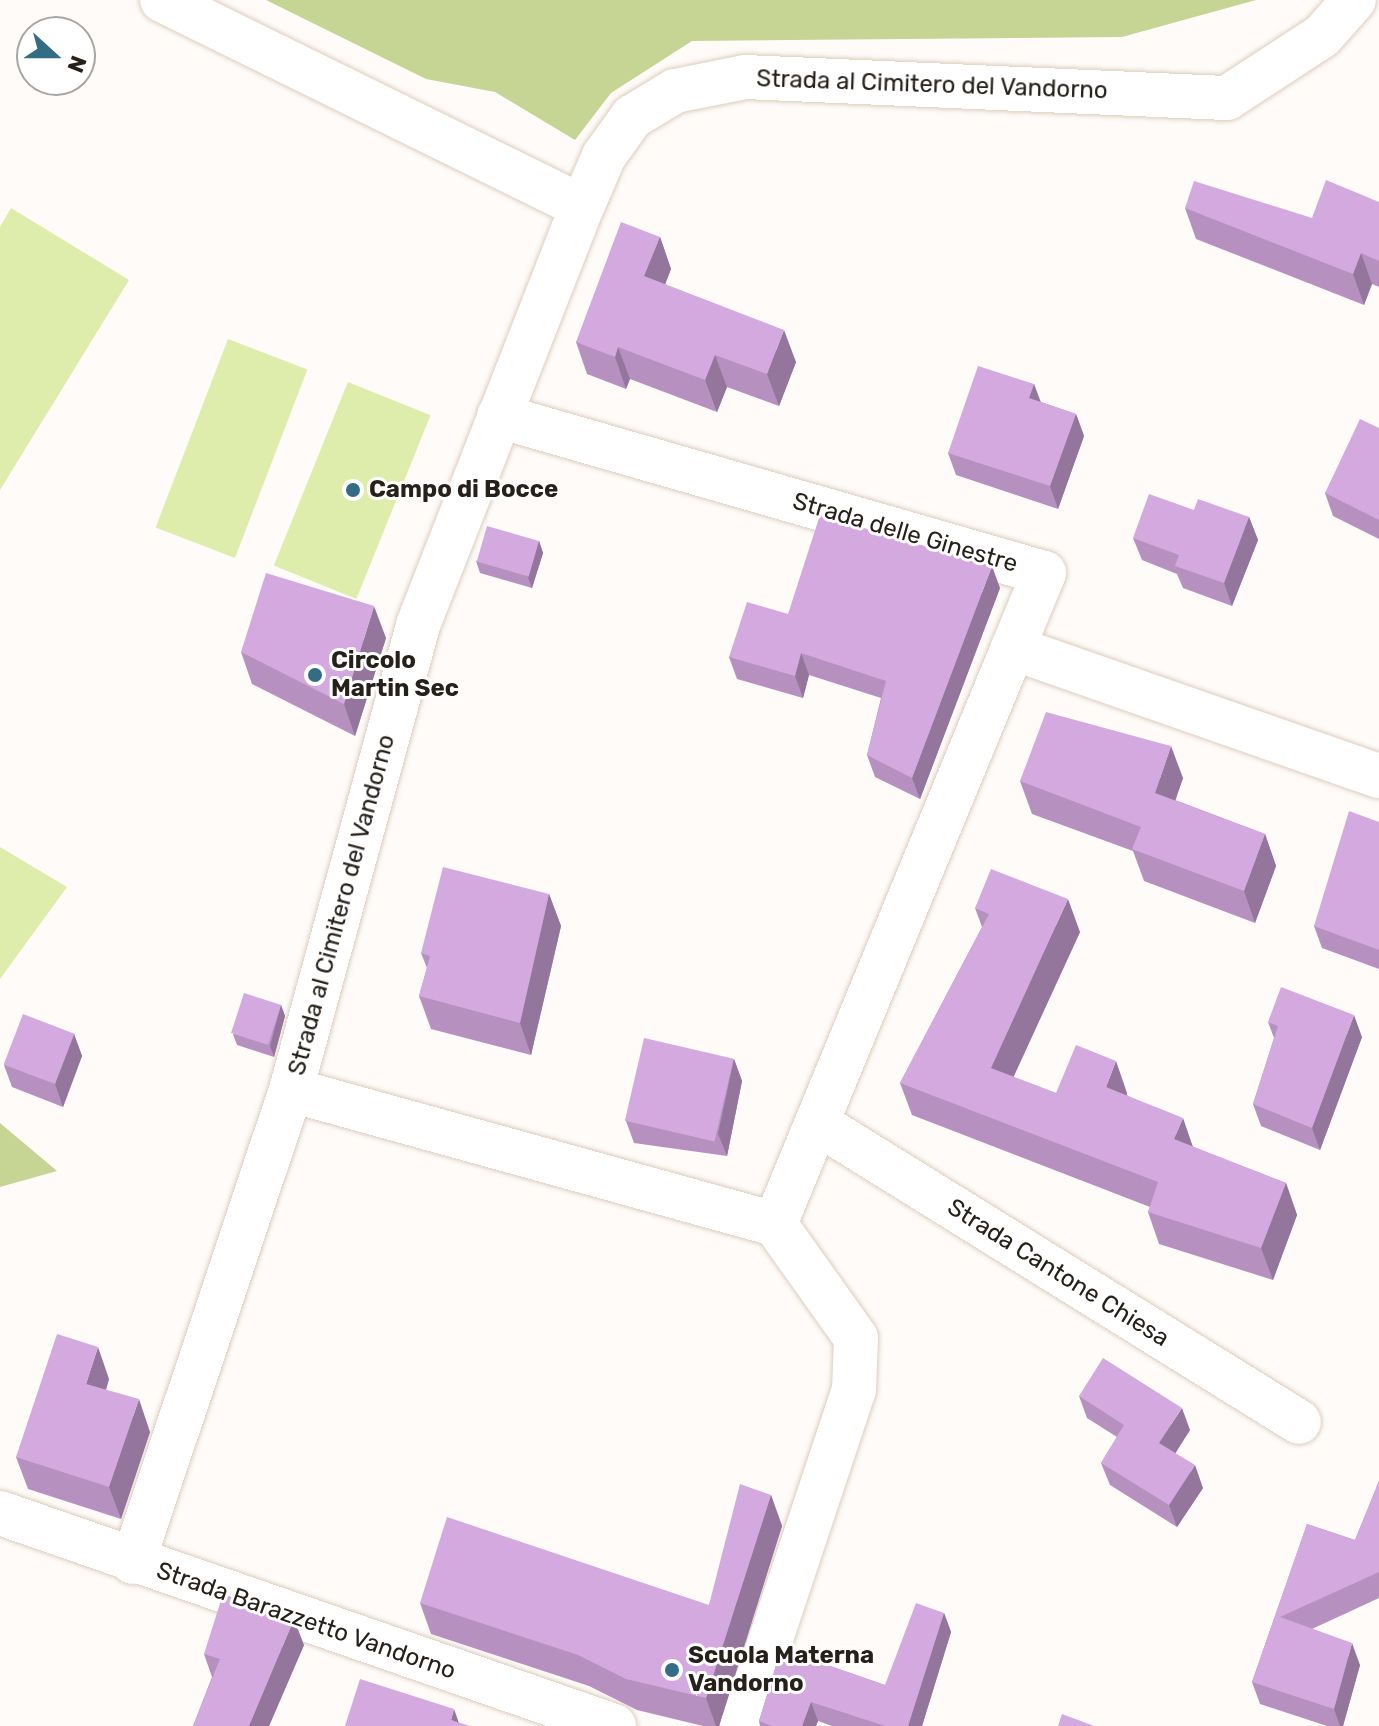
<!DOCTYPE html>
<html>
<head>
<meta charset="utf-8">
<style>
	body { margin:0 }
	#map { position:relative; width:1379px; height:1726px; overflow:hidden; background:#fefbf8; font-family:Rubik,sans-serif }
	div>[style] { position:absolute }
	.green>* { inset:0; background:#deedac; transform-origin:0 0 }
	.forest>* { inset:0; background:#c6d594 }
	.roads { filter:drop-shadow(0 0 2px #dccdbd) drop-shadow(0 0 2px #dccdbd) }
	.minor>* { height:44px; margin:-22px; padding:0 22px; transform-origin:22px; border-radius:22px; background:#fff }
	.wall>* { inset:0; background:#b691c0 }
	.shaded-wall>* { inset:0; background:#94769c }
	.building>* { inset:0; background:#d4a9df; transform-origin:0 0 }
	.dots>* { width:22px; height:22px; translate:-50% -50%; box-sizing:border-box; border:4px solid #fff; border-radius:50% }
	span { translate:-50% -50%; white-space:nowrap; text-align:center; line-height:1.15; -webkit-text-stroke:6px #fff; paint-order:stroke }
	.street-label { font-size:24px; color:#26201a }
	.poi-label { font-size:24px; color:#26201a; font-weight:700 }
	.left { translate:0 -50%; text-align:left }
	.north { position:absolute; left:16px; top:16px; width:80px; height:80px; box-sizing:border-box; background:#fff; border:2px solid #a8a6a3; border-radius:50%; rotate:111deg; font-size:22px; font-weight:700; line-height:32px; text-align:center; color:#26201a }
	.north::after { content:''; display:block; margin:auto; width:28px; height:36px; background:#326d85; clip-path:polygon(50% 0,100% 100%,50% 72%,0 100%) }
</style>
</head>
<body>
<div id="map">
	<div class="green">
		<i style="clip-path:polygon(11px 208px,129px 280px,0 490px,0 227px)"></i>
		<i style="left:228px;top:339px;width:85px;height:202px;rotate:21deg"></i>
		<i style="left:348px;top:382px;width:89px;height:198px;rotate:22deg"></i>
		<i style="clip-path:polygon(0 847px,67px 887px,0 979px)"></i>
	</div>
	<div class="forest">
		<i style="clip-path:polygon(266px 0,1256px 0,1122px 37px,692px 41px,611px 93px,575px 140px,495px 92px,426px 79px)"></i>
		<i style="clip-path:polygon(0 1123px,57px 1171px,0 1187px)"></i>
	</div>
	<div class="roads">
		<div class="minor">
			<i style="left:162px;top:0;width:468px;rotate:26.2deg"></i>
			<i style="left:499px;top:416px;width:567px;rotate:16.07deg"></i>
			<i style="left:1044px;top:573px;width:81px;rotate:112.5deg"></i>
			<i style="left:1013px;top:648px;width:388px;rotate:19.3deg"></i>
			<i style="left:291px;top:1090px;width:502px;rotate:15.48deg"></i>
			<i style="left:817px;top:1123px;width:567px;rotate:31.81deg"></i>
			<i style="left:0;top:1513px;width:650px;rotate:19.13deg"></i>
			<i style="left:133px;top:1562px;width:498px;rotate:-71.5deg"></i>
			<i style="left:291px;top:1090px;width:482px;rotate:-74.7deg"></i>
			<i style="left:418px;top:625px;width:449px;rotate:-68.6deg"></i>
			<i style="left:582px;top:207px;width:56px;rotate:-66.7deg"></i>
			<i style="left:604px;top:156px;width:48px;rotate:-54.3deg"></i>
			<i style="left:632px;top:117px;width:50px;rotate:-31.2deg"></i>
			<i style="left:675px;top:91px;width:71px;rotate:-11.3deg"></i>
			<i style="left:745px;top:77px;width:482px;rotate:2.5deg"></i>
			<i style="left:1227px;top:98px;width:113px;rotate:-33.1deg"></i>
			<i style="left:1322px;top:36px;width:48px;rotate:-48.4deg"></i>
			<i style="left:742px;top:1726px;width:354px;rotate:-71.6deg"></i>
			<i style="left:854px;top:1390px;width:52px;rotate:-87.8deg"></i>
			<i style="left:856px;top:1338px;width:140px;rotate:-125.4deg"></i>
			<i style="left:775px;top:1224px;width:623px;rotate:-67.55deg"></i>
		</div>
	</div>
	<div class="wall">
		<i style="clip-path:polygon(1379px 202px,1379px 287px,1372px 284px,1364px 305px,1196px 239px,1185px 208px,1312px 218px)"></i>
		<i style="clip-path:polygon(660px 237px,671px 269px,665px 284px,796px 362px,779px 406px,727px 387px,717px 412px,630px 379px,626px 389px,587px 374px,576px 342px)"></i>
		<i style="clip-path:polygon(1034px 384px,1041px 402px,1076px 414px,1084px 436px,1058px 509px,956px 475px,948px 453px)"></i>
		<i style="clip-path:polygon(1379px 428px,1379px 539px,1333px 516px,1325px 493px)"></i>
		<i style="clip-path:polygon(1194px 510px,1249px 517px,1258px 540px,1232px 606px,1183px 588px,1177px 574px,1142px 560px,1133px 538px)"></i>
		<i style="clip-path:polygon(539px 541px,543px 553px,532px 588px,480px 573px,476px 561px)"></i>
		<i style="clip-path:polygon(1000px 588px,920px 799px,875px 777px,867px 755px,881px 698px,809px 675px,803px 698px,737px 679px,729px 657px)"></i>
		<i style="clip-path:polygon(386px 638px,355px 736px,252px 684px,241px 652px)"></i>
		<i style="clip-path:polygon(1183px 778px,1175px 800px,1265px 834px,1276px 866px,1255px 923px,1144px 881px,1133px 851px,1032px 814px,1020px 781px)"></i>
		<i style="clip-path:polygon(1379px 822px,1379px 969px,1322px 948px,1314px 926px)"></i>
		<i style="clip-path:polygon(549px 894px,561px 926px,531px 1055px,431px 1029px,419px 996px,427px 968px,421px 953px)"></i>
		<i style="clip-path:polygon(975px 908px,1080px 932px,1013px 1077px,1056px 1093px,1127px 1093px,1127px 1095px,1193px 1147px,1286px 1183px,1297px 1215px,1273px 1280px,1159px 1244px,1148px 1212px,1150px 1207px,912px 1115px,900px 1083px,982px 927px)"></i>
		<i style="clip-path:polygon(281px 1005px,285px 1016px,274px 1057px,237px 1045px,233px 1034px)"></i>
		<i style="clip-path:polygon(1268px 1022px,1362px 1037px,1320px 1150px,1261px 1126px,1253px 1104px,1274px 1038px)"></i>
		<i style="clip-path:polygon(74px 1034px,82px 1056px,63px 1107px,12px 1087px,4px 1065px)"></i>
		<i style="clip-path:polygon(734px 1059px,742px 1081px,727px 1156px,634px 1143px,626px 1121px)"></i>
		<i style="clip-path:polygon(109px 1379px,106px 1390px,150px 1432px,121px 1519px,28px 1489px,16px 1457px)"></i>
		<i style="clip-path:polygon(1079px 1396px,1190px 1430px,1175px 1453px,1203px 1488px,1177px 1527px,1110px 1485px,1101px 1463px,1117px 1437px,1087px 1418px)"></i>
		<i style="clip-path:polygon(1379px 1481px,1379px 1598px,1312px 1629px,1360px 1665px,1343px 1726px,1327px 1726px,1260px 1704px,1252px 1682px,1307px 1524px,1355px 1540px)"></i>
		<i style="clip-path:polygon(771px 1495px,782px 1526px,719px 1726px,703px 1726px,637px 1710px,589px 1686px,431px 1634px,420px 1603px,709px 1605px)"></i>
		<i style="clip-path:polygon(944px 1613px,951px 1632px,922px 1726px,832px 1726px,818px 1721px,816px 1726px,760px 1726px,759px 1721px,781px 1649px,885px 1685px)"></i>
		<i style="clip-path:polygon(304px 1645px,269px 1726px,193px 1726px,212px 1677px,204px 1654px)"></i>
	</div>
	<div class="shaded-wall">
		<i style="clip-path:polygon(660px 237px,671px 269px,656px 308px,644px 276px)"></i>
		<i style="clip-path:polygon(1361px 253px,1372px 284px,1364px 305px,1353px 274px)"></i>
		<i style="clip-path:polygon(784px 330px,796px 362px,779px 406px,767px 374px)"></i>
		<i style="clip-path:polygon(618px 347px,630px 379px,626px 389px,615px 357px)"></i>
		<i style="clip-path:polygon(715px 355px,727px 387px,717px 412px,705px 380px)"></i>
		<i style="clip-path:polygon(1034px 384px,1042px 407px,1029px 398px)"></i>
		<i style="clip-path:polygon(1076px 414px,1084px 436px,1058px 509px,1050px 486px)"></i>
		<i style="clip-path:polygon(1249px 517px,1258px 540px,1232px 606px,1224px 583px)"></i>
		<i style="clip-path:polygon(539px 541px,543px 553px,532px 588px,528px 577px)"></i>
		<i style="clip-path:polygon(992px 566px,1000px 588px,920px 799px,912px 778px)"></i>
		<i style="clip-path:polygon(374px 606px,386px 638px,355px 736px,344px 704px)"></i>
		<i style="clip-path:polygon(801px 653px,809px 675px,803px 698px,795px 676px)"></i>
		<i style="clip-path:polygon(1171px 746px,1183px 778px,1167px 825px,1155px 793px)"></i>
		<i style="clip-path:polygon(1265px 834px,1276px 866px,1255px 923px,1244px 891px)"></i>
		<i style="clip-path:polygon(549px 894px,561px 926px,531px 1055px,520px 1023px)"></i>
		<i style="clip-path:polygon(1068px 899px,1080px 932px,1003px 1100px,991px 1068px)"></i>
		<i style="clip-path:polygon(281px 1005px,285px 1016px,274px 1057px,270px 1046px)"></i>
		<i style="clip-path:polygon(1354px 1015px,1362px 1037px,1320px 1150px,1312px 1128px)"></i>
		<i style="clip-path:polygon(74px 1034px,82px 1056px,63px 1107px,55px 1084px)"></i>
		<i style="clip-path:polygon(734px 1059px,742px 1081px,727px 1156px,718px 1134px)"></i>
		<i style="clip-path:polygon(1116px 1061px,1127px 1093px,1118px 1119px,1106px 1087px)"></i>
		<i style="clip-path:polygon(1183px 1118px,1194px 1150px,1174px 1139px)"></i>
		<i style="clip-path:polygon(1286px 1183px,1297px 1215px,1273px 1280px,1261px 1248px)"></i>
		<i style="clip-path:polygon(98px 1347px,109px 1379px,98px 1416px,86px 1384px)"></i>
		<i style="clip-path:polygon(139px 1399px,150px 1432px,121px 1519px,109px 1487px)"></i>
		<i style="clip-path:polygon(1182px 1408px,1190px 1430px,1168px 1465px,1159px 1443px)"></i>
		<i style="clip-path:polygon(1195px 1465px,1203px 1488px,1177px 1527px,1169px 1505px)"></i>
		<i style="clip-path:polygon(771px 1495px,782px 1526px,719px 1726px,716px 1726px,706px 1698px)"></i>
		<i style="clip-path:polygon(944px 1613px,951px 1632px,922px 1726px,908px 1726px)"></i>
		<i style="clip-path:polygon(294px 1619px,304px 1645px,269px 1726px,249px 1726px)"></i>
		<i style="clip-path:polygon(1352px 1643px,1360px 1665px,1343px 1726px,1340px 1726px,1334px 1709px)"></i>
		<i style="clip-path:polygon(811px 1702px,818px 1721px,816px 1726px,802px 1726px)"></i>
		<i style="clip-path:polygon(454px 1709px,460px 1726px,451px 1720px)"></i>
	</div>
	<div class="building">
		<i style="clip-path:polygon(1326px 180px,1379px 202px,1379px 261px,1361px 253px,1353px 274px,1185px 208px,1194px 181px,1312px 218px)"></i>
		<i style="clip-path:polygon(621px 222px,660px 237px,644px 276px,784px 330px,767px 374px,715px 355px,705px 380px,618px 347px,615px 357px,576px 342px)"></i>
		<i style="clip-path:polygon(978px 366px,1034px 384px,1029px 398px,1076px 414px,1050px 486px,948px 453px)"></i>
		<i style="clip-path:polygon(1360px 419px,1379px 428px,1379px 520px,1325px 493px)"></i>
		<i style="clip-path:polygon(1149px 494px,1194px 510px,1198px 499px,1249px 517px,1224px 583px,1175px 566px,1179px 555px,1133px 538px)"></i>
		<i style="clip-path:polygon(820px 515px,992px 566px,912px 778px,867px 755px,886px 681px,801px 653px,795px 676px,729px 657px,747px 602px,788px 614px)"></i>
		<i style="left:487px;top:526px;width:54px;height:37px;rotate:16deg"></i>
		<i style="clip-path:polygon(266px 573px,374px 606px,344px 704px,241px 652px)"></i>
		<i style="clip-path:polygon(1046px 712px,1171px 746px,1155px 793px,1265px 834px,1244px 891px,1132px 849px,1141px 827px,1020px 781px)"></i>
		<i style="clip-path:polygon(1349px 811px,1379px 822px,1379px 950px,1314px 926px)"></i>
		<i style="clip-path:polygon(443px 867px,549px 894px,520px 1023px,419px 996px,430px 956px,421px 953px)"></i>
		<i style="clip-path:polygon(991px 869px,1068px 899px,991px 1068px,1056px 1093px,1076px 1045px,1116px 1061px,1106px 1087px,1183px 1118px,1174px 1139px,1286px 1183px,1261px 1248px,1148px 1212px,1158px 1182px,900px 1083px,989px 914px,975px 908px)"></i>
		<i style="clip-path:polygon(1281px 987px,1354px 1015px,1312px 1128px,1253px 1104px,1278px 1026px,1268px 1022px)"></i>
		<i style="left:244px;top:993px;width:39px;height:42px;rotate:18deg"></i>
		<i style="left:23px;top:1014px;width:55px;height:54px;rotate:21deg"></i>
		<i style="left:644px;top:1038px;width:92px;height:85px;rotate:13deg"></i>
		<i style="clip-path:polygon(57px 1334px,98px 1347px,86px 1384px,139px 1399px,109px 1487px,16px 1457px)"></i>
		<i style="clip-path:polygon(1103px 1358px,1182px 1408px,1159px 1443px,1195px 1465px,1169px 1505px,1101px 1463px,1124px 1425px,1079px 1396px)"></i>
		<i style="clip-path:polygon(1379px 1481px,1379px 1572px,1280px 1617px,1352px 1643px,1334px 1709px,1252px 1682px,1307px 1524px,1355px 1540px)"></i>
		<i style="clip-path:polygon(740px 1484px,771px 1495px,706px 1698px,626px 1679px,578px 1655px,420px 1603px,447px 1517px,709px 1605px)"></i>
		<i style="clip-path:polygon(223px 1594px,294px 1619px,249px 1726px,193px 1726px,220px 1659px,204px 1654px)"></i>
		<i style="clip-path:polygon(916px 1603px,944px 1613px,908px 1726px,885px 1726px,811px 1702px,802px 1726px,772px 1726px,759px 1721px,781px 1649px,885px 1685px)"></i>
		<i style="clip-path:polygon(360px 1679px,454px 1709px,451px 1720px,470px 1726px,345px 1726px)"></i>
		<i style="clip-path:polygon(1062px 1714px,1094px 1726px,1058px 1726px)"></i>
	</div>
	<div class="dots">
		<i style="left:353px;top:490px;background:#326d85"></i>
		<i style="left:315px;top:675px;background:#326d85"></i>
		<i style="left:672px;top:1670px;background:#326d85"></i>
	</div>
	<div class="street-label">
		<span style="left:932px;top:85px;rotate:2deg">Strada al Cimitero del Vandorno</span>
		<span style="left:905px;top:533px;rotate:16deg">Strada delle Ginestre</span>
		<span style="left:342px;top:905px;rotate:-75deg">Strada al Cimitero del Vandorno</span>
		<span style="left:1058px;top:1273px;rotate:32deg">Strada Cantone Chiesa</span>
		<span style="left:306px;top:1621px;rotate:19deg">Strada Barazzetto Vandorno</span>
	</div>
	<div class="poi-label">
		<span class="left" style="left:369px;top:490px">Campo di Bocce</span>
		<span class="left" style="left:331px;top:675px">Circolo<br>Martin Sec</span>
		<span class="left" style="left:688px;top:1670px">Scuola Materna<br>Vandorno</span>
	</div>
	<div class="north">N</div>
</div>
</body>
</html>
